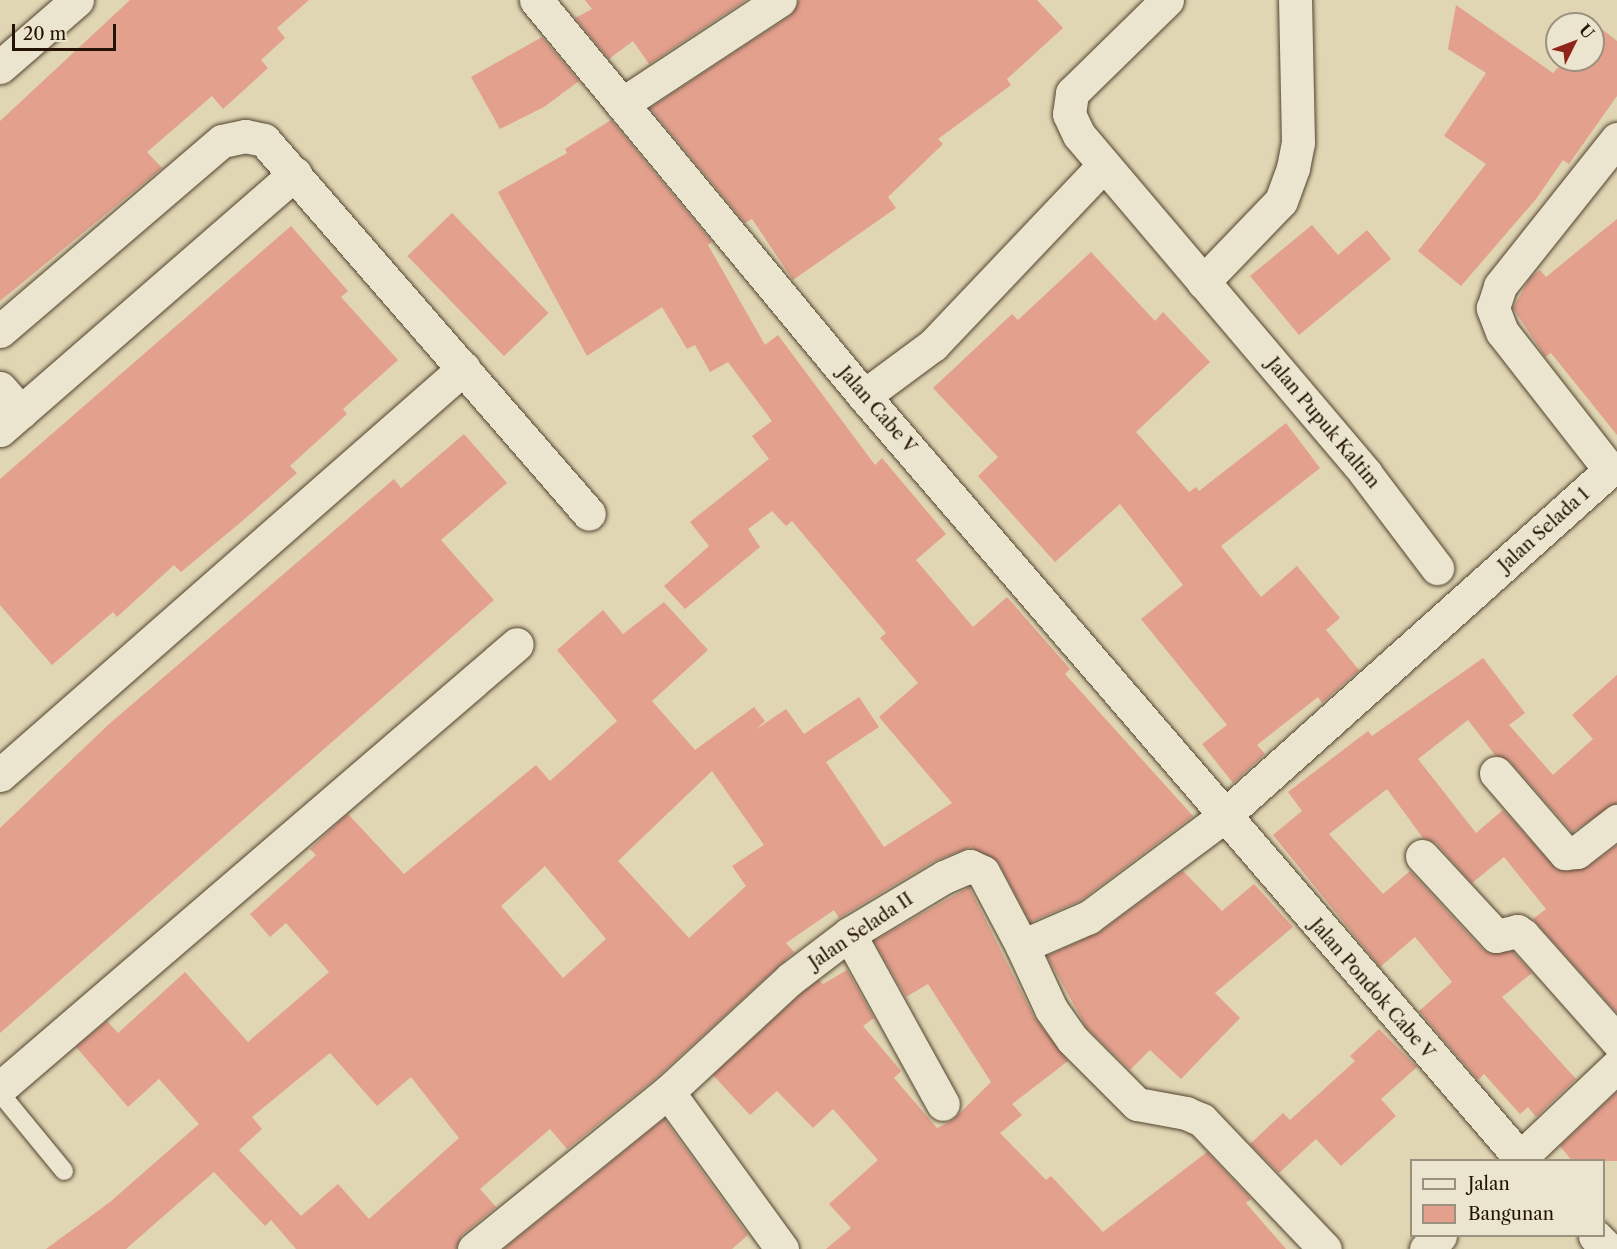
<!DOCTYPE html>
<html>
<head>
<meta charset="utf-8">
<style>
	body { margin:0 }
	#map { position:relative; width:1617px; height:1249px; overflow:hidden; background:#e0d6b3; font-family:"Libre Caslon Text",serif }
	div>[style] { position:absolute }
	.building>* { inset:0; background:#e2a08d; transform-origin:0 0 }
	.roads { filter:drop-shadow(0 0 2px #544431) drop-shadow(0 0 2px #544431) }
	.lane>* { height:18px; margin:-9px; padding:0 9px; transform-origin:9px; border-radius:9px; background:#ebe4ce }
	.street>* { height:33px; margin:-16.5px; padding:0 16.5px; transform-origin:16.5px; border-radius:16.5px; background:#ebe4ce }
	.secondary>* { height:33px; margin:-16.5px; padding:0 16.5px; transform-origin:16.5px; border-radius:16.5px; background:#ebe4ce }
	span { translate:-50% -50%; white-space:nowrap; text-align:center; line-height:1.15; -webkit-text-stroke:5px #ebe4ce; paint-order:stroke }
	.street-label { font-size:18px; color:#251406 }
	.legend { position:absolute; left:1410px; top:1159px; width:195px; height:78px; box-sizing:border-box; background:#ebe4ce; border:2px solid #9c917e; margin:0; padding:8px 10px; list-style:none; font-size:18px; color:#251406 }
	.legend li { display:flex; align-items:center; gap:12px; height:30px }
	.legend b { width:30px; border:2px solid #9c917e }
	.north { position:absolute; left:1545px; top:12px; width:60px; height:60px; box-sizing:border-box; background:#ebe4ce; border:2px solid #9c917e; border-radius:50%; rotate:48deg; font-size:16px; font-weight:700; line-height:24px; text-align:center; color:#251406 }
	.north::after { content:''; display:block; margin:auto; width:21px; height:27px; background:#8f2418; clip-path:polygon(50% 0,100% 100%,50% 72%,0 100%) }
	.scale { position:absolute; left:12px; top:24px; width:104px; height:27px; box-sizing:border-box; border:3px solid #251406; border-top:0; padding-left:8px; font-size:18px; line-height:21px; white-space:nowrap; color:#251406; -webkit-text-stroke:4px #ebe4ce; paint-order:stroke }
</style>
</head>
<body>
<div id="map">
	<div class="building">
		<i style="clip-path:polygon(130px 0,309px 0,277px 28px,285px 38px,261px 60px,268px 68px,223px 109px,212px 96px,147px 152px,162px 168px,0 301px,0 121px)"></i>
		<i style="clip-path:polygon(585px 0,746px 0,649px 64px,633px 41px,609px 59px,575px 18px,592px 9px)"></i>
		<i style="clip-path:polygon(799px 0,1037px 0,1063px 28px,1007px 79px,1011px 85px,938px 139px,943px 144px,888px 197px,896px 208px,793px 280px,752px 219px,745px 223px,650px 108px,790px 16px)"></i>
		<i style="clip-path:polygon(1456px 5px,1553px 73px,1565px 60px,1593px 60px,1593px 22px,1617px 41px,1617px 96px,1569px 164px,1563px 160px,1536px 199px,1461px 286px,1418px 251px,1486px 164px,1444px 136px,1486px 73px,1448px 49px)"></i>
		<i style="clip-path:polygon(542px 37px,579px 81px,544px 107px,500px 129px,471px 77px)"></i>
		<i style="clip-path:polygon(evenodd,611px 120px,712px 242px,708px 245px,765px 345px,778px 335px,875px 465px,882px 458px,946px 534px,916px 560px,973px 627px,1007px 597px,1070px 669px,1065px 674px,1193px 816px,1080px 901px,1030px 922px,999px 863px,971px 847px,934px 861px,839px 918px,834px 910px,786px 943px,794px 952px,656px 1078px,567px 1149px,550px 1129px,480px 1189px,496px 1207px,462px 1235px,456px 1249px,296px 1249px,271px 1220px,265px 1226px,214px 1172px,126px 1249px,46px 1249px,110px 1202px,199px 1124px,159px 1079px,128px 1107px,76px 1047px,107px 1021px,118px 1033px,185px 972px,248px 1042px,329px 972px,286px 923px,270px 937px,250px 914px,316px 855px,310px 849px,343px 818px,348px 814px,404px 874px,536px 765px,550px 781px,617px 721px,557px 650px,603px 610px,623px 634px,664px 602px,708px 650px,652px 701px,695px 750px,754px 707px,765px 721px,755px 730px,786px 709px,804px 734px,859px 697px,879px 727px,826px 762px,884px 847px,952px 803px,879px 717px,918px 683px,880px 638px,886px 633px,792px 521px,786px 526px,772px 511px,748px 529px,760px 547px,685px 609px,664px 586px,709px 546px,690px 522px,769px 459px,752px 436px,772px 421px,728px 362px,710px 372px,695px 345px,687px 349px,662px 307px,587px 356px,498px 192px,567px 153px,565px 149px,611px 120px,712px 771px,764px 845px,732px 866px,746px 886px,689px 938px,618px 861px,712px 771px,611px 120px,545px 866px,606px 939px,563px 978px,501px 906px,545px 866px,611px 120px,330px 1053px,377px 1106px,411px 1077px,459px 1138px,369px 1219px,338px 1184px,301px 1216px,239px 1150px,262px 1129px,252px 1117px,330px 1053px)"></i>
		<i style="left:452px;top:213px;width:139px;height:62px;rotate:46deg"></i>
		<i style="clip-path:polygon(1617px 219px,1617px 435px,1551px 353px,1545px 357px,1513px 308px,1530px 278px,1540px 270px,1546px 277px)"></i>
		<i style="clip-path:polygon(1312px 225px,1338px 255px,1367px 230px,1391px 259px,1299px 335px,1250px 276px)"></i>
		<i style="clip-path:polygon(291px 226px,348px 291px,341px 297px,398px 360px,343px 409px,347px 414px,290px 466px,297px 473px,241px 522px,181px 572px,174px 565px,117px 617px,113px 612px,52px 665px,0 605px,0 479px)"></i>
		<i style="clip-path:polygon(1091px 252px,1155px 321px,1163px 312px,1210px 362px,1136px 432px,1189px 492px,1196px 487px,1199px 491px,1286px 423px,1320px 468px,1221px 546px,1261px 597px,1297px 566px,1340px 618px,1326px 630px,1359px 670px,1322px 703px,1318px 697px,1257px 745px,1265px 754px,1233px 783px,1202px 744px,1227px 725px,1141px 619px,1183px 585px,1120px 504px,1055px 562px,978px 476px,998px 457px,933px 388px,1012px 314px,1018px 320px)"></i>
		<i style="clip-path:polygon(464px 434px,507px 483px,441px 540px,494px 600px,0 1033px,0 828px,108px 725px,394px 479px,401px 488px)"></i>
		<i style="clip-path:polygon(1483px 658px,1525px 713px,1509px 725px,1553px 775px,1593px 739px,1572px 715px,1617px 675px,1617px 803px,1572px 832px,1510px 761px,1495px 755px,1468px 720px,1418px 759px,1476px 833px,1503px 810px,1557px 870px,1588px 867px,1617px 845px,1617px 1013px,1533px 919px,1546px 909px,1504px 857px,1472px 883px,1436px 843px,1423px 838px,1387px 789px,1329px 834px,1383px 894px,1410px 871px,1482px 949px,1491px 954px,1512px 951px,1532px 973px,1502px 997px,1576px 1079px,1536px 1117px,1528px 1107px,1520px 1114px,1484px 1074px,1478px 1080px,1419px 1011px,1452px 982px,1415px 937px,1380px 967px,1273px 835px,1302px 811px,1288px 792px,1368px 731px,1372px 736px)"></i>
		<i style="clip-path:polygon(1183px 871px,1222px 911px,1254px 884px,1293px 927px,1215px 993px,1240px 1018px,1181px 1079px,1150px 1050px,1130px 1070px,1086px 1027px,1047px 956px,1100px 932px)"></i>
		<i style="clip-path:polygon(969px 887px,1034px 1017px,1068px 1061px,1012px 1104px,1022px 1115px,1000px 1133px,1046px 1180px,1051px 1176px,1103px 1232px,1207px 1152px,1251px 1199px,1246px 1203px,1286px 1249px,826px 1249px,851px 1228px,829px 1204px,878px 1160px,833px 1109px,813px 1128px,777px 1091px,750px 1115px,713px 1075px,802px 993px,819px 980px,823px 984px,847px 970px,874px 1018px,863px 1026px,901px 1071px,894px 1078px,937px 1128px,953px 1120px,991px 1082px,928px 984px,906px 997px,874px 941px)"></i>
		<i style="clip-path:polygon(1379px 1029px,1417px 1067px,1381px 1099px,1396px 1116px,1341px 1166px,1316px 1139px,1279px 1173px,1250px 1144px,1283px 1113px,1290px 1120px,1355px 1061px,1350px 1056px)"></i>
		<i style="clip-path:polygon(1617px 1092px,1617px 1161px,1572px 1161px,1560px 1146px)"></i>
		<i style="clip-path:polygon(664px 1119px,748px 1235px,732px 1249px,504px 1249px)"></i>
	</div>
	<div class="roads">
		<div class="lane">
			<i style="left:0;top:1093px;width:101px;rotate:50.6deg"></i>
		</div>
		<div class="street">
			<i style="left:1167px;top:0;width:133px;rotate:135.6deg"></i>
			<i style="left:1072px;top:93px;width:21px;rotate:98deg"></i>
			<i style="left:1069px;top:114px;width:23px;rotate:65deg"></i>
			<i style="left:1079px;top:135px;width:444px;rotate:49.7deg"></i>
			<i style="left:1366px;top:474px;width:118px;rotate:52.9deg"></i>
			<i style="left:0;top:67px;width:102px;rotate:-41deg"></i>
			<i style="left:622px;top:104px;width:189px;rotate:-33.4deg"></i>
			<i style="left:1203px;top:282px;width:112px;rotate:-46.1deg"></i>
			<i style="left:1281px;top:201px;width:35px;rotate:-70deg"></i>
			<i style="left:1293px;top:168px;width:26px;rotate:-79deg"></i>
			<i style="left:1298px;top:142px;width:142px;rotate:-91.2deg"></i>
			<i style="left:0;top:331px;width:292px;rotate:-40.6deg"></i>
			<i style="left:222px;top:141px;width:24px;rotate:-12deg"></i>
			<i style="left:245px;top:136px;width:19px;rotate:12deg"></i>
			<i style="left:264px;top:140px;width:495px;rotate:49deg"></i>
			<i style="left:0;top:388px;width:32px;rotate:49deg"></i>
			<i style="left:864px;top:396px;width:86px;rotate:-36.5deg"></i>
			<i style="left:933px;top:345px;width:245px;rotate:-46.5deg"></i>
			<i style="left:0;top:430px;width:391px;rotate:-41deg"></i>
			<i style="left:1496px;top:773px;width:106px;rotate:49.2deg"></i>
			<i style="left:1565px;top:853px;width:12px;rotate:-5deg"></i>
			<i style="left:1577px;top:852px;width:51px;rotate:-37.8deg"></i>
			<i style="left:0;top:775px;width:617px;rotate:-41.26deg"></i>
			<i style="left:1422px;top:856px;width:109px;rotate:47.2deg"></i>
			<i style="left:1496px;top:936px;width:22px;rotate:-13deg"></i>
			<i style="left:1517px;top:931px;width:7px;rotate:34deg"></i>
			<i style="left:1523px;top:935px;width:142px;rotate:48.4deg"></i>
			<i style="left:849px;top:934px;width:194px;rotate:61.1deg"></i>
			<i style="left:1022px;top:946px;width:69px;rotate:65.3deg"></i>
			<i style="left:1051px;top:1009px;width:37px;rotate:55deg"></i>
			<i style="left:1072px;top:1039px;width:92px;rotate:45deg"></i>
			<i style="left:1137px;top:1104px;width:50px;rotate:10.4deg"></i>
			<i style="left:1186px;top:1113px;width:17px;rotate:24deg"></i>
			<i style="left:1202px;top:1120px;width:178px;rotate:46.4deg"></i>
			<i style="left:0;top:1088px;width:681px;rotate:-40.66deg"></i>
			<i style="left:668px;top:1092px;width:194px;rotate:54deg"></i>
			<i style="left:474px;top:1249px;width:250px;rotate:-39deg"></i>
			<i style="left:668px;top:1092px;width:166px;rotate:-42.8deg"></i>
			<i style="left:790px;top:979px;width:74px;rotate:-37.3deg"></i>
			<i style="left:849px;top:934px;width:111px;rotate:-31deg"></i>
			<i style="left:944px;top:877px;width:28px;rotate:-23deg"></i>
			<i style="left:970px;top:866px;width:14px;rotate:25deg"></i>
			<i style="left:983px;top:872px;width:84px;rotate:62.2deg"></i>
			<i style="left:1022px;top:946px;width:73px;rotate:-23.4deg"></i>
			<i style="left:1089px;top:917px;width:167px;rotate:-36.7deg"></i>
			<i style="left:1223px;top:817px;width:520px;rotate:-41.88deg"></i>
			<i style="left:1610px;top:470px;width:175px;rotate:-128deg"></i>
			<i style="left:1502px;top:332px;width:26px;rotate:-111deg"></i>
			<i style="left:1493px;top:308px;width:23px;rotate:-72deg"></i>
			<i style="left:1500px;top:286px;width:188px;rotate:-51.5deg"></i>
			<i style="left:1426px;top:1249px;width:19px;rotate:-43deg"></i>
		</div>
		<div class="secondary">
			<i style="left:536px;top:0;width:514px;rotate:50.37deg"></i>
			<i style="left:864px;top:396px;width:1008px;rotate:49.26deg"></i>
			<i style="left:1520px;top:1158px;width:134px;rotate:-43.5deg"></i>
			<i style="left:1595px;top:1236px;width:18px;rotate:45deg"></i>
		</div>
	</div>
	<div class="street-label">
		<span style="left:877px;top:410px;rotate:49deg">Jalan Cabe V</span>
		<span style="left:1323px;top:423px;rotate:50deg">Jalan Pupuk Kaltim</span>
		<span style="left:1544px;top:530px;rotate:-42deg">Jalan Selada 1</span>
		<span style="left:861px;top:931px;rotate:-34deg">Jalan Selada II</span>
		<span style="left:1372px;top:989px;rotate:49deg">Jalan Pondok Cabe V</span>
	</div>
	<ul class="legend">
	<li><b style="height:8px;background:#ebe4ce"></b>Jalan</li>
	<li><b style="height:16px;background:#e2a08d"></b>Bangunan</li>
	</ul>
	<div class="north">U</div>
	<div class="scale">20 m</div>
</div>
</body>
</html>
